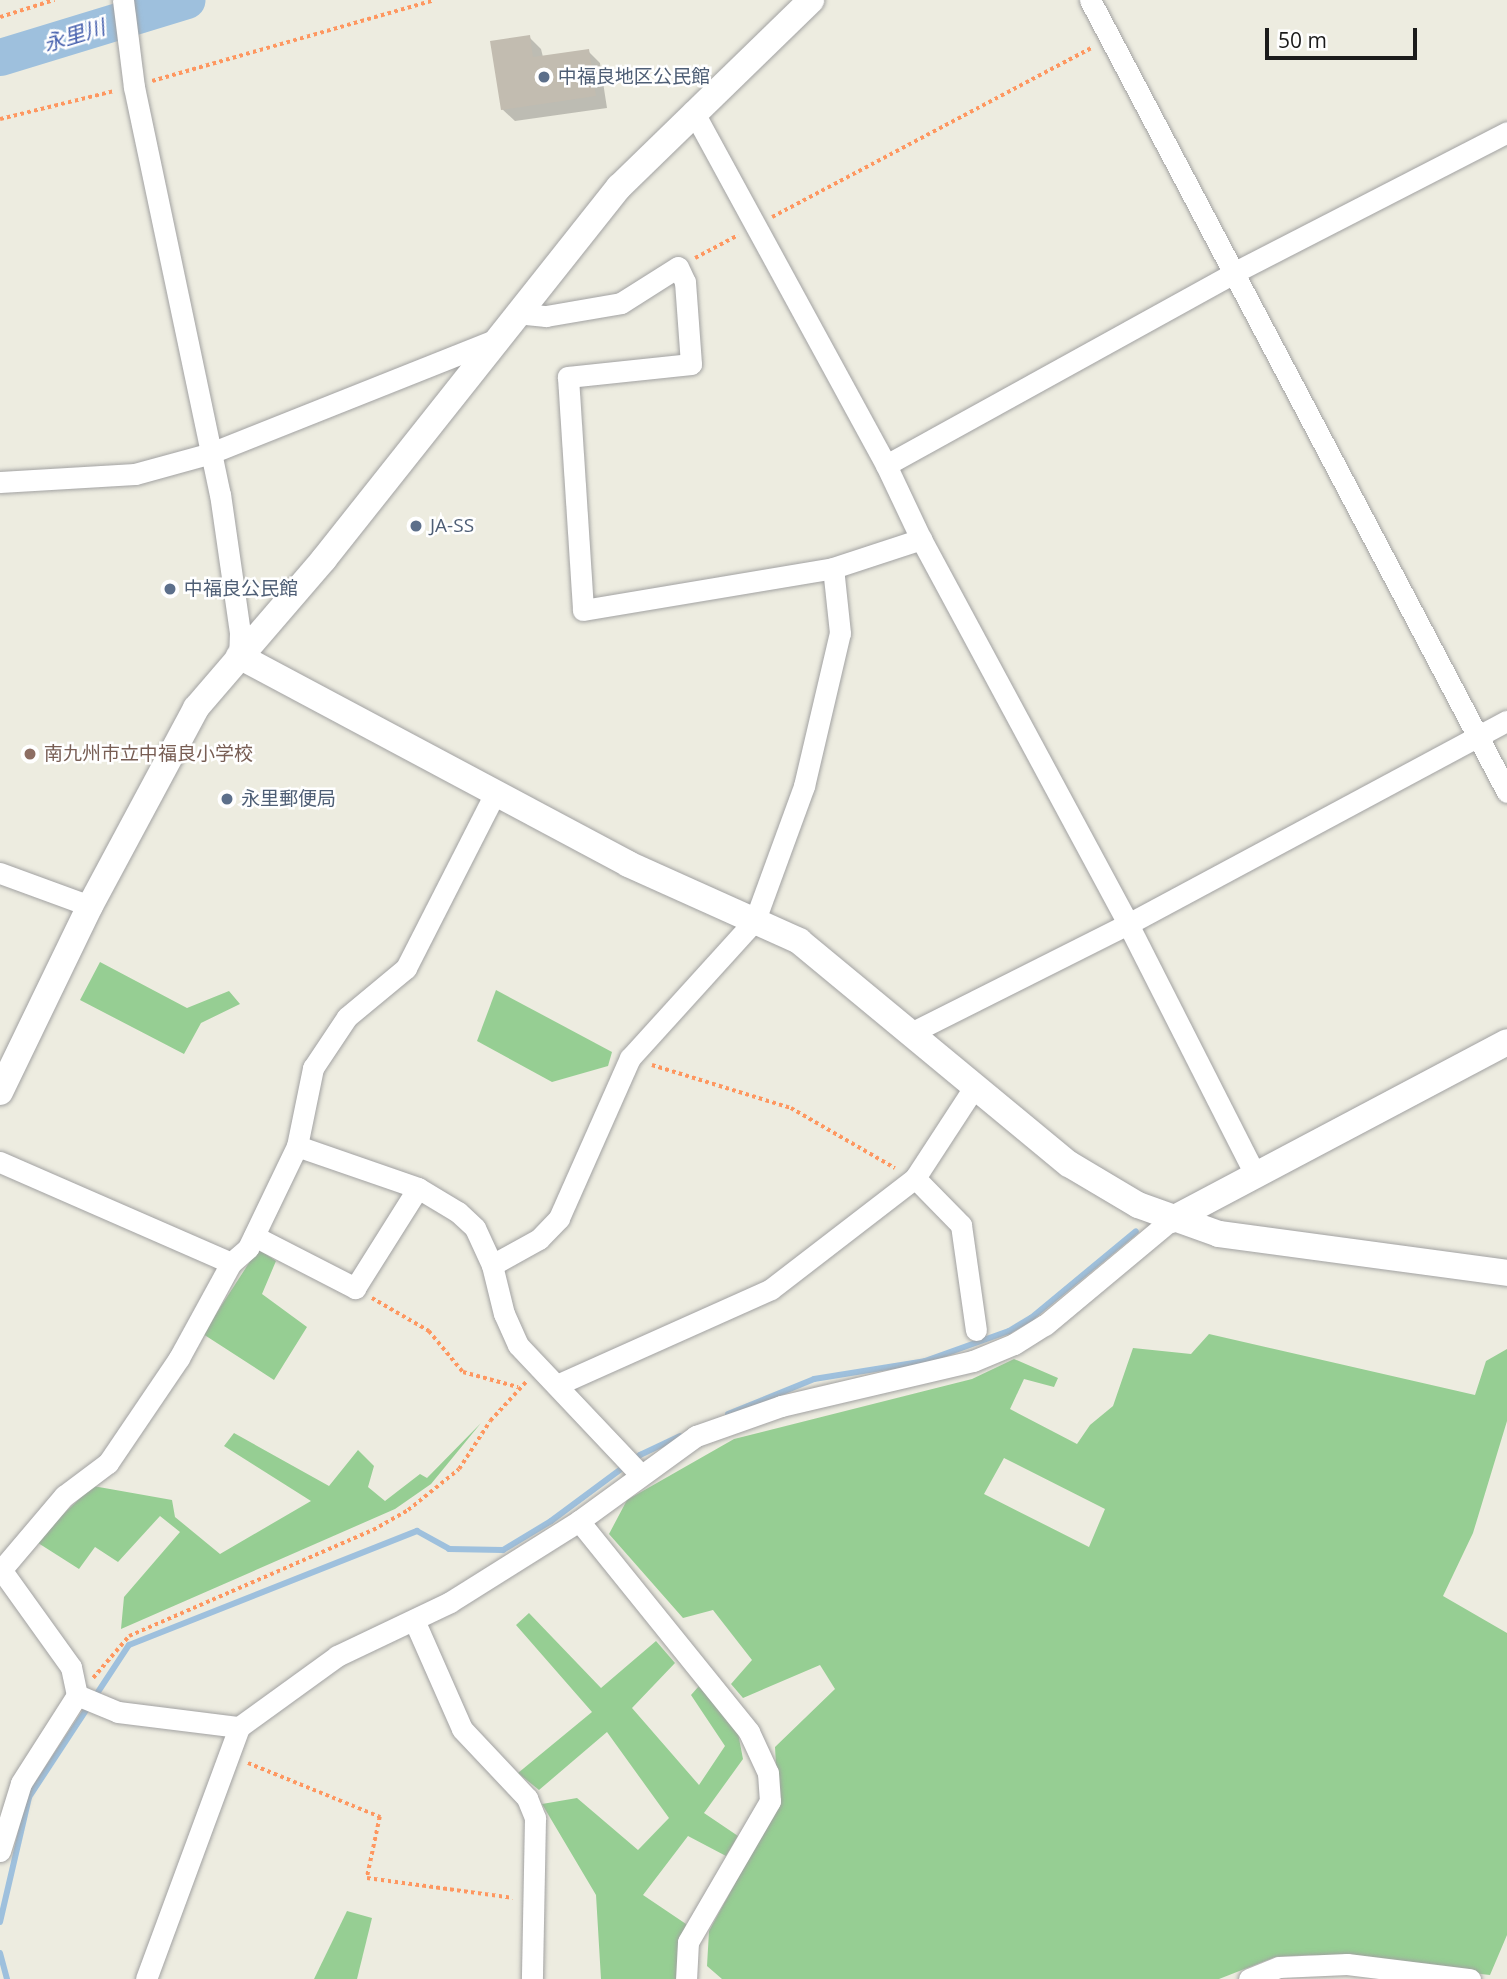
<!DOCTYPE html>
<html>
<head>
<meta charset="utf-8">
<style>
	body { margin:0 }
	#map { position:relative; width:1507px; height:1979px; overflow:hidden; background:#edece0; font-family:"Open Sans","Noto Sans JP",sans-serif }
	div>[style] { position:absolute }
	.forest>* { inset:0; background:#96ce93 }
	.shadow>* { inset:0; background:#0003 }
	.stream>* { height:6px; margin:-3px; padding:0 3px; transform-origin:3px; border-radius:3px; background:#9ec0dd }
	.river>* { height:37px; margin:-18.5px; padding:0 18.5px; transform-origin:18.5px; border-radius:18.5px; background:#9ec0dd }
	.building>* { inset:0; background:#c2bcb0 }
	.path>* { height:3.5px; margin-top:-1.75px; transform-origin:0; background:repeating-linear-gradient(90deg,#fe9760 0 3.5px,transparent 0 7px) }
	.roads { filter:drop-shadow(0 0 2px #a2a2a2) drop-shadow(0 0 2px #a2a2a2) }
	.minor>* { height:21px; margin:-10.5px; padding:0 10.5px; transform-origin:10.5px; border-radius:10.5px; background:#fff }
	.tertiary>* { height:26px; margin:-13px; padding:0 13px; transform-origin:13px; border-radius:13px; background:#fff }
	.dots>* { width:19px; height:19px; translate:-50% -50%; box-sizing:border-box; border:4px solid #fff; border-radius:50% }
	span { translate:-50% -50%; white-space:nowrap; text-align:center; line-height:1.15; -webkit-text-stroke:5px #fff; paint-order:stroke }
	.service-label { font-size:19px; color:#4e5e75 }
	.left { translate:0 -50%; text-align:left }
	.education-label { font-size:19px; color:#785e54 }
	.water-label { font-size:21px; color:#4660ad; font-style:italic }
	.scale { position:absolute; left:1265px; top:28px; width:152px; height:32px; box-sizing:border-box; border:4px solid #1b1b1b; border-top:0; padding-left:9px; font-size:21px; line-height:24px; white-space:nowrap; color:#1b1b1b; -webkit-text-stroke:5px #fff; paint-order:stroke }
</style>
</head>
<body>
<div id="map">
	<div class="forest">
		<i style="clip-path:polygon(100px 962px,187px 1008px,229px 991px,240px 1004px,201px 1023px,184px 1054px,80px 1000px)"></i>
		<i style="clip-path:polygon(496px 990px,612px 1052px,608px 1066px,552px 1082px,477px 1041px)"></i>
		<i style="clip-path:polygon(258px 1249px,276px 1261px,262px 1294px,307px 1327px,274px 1380px,203px 1334px)"></i>
		<i style="clip-path:polygon(evenodd,1209px 1334px,1475px 1395px,1486px 1361px,1507px 1349px,1507px 1421px,1473px 1533px,1443px 1596px,1507px 1633px,1507px 1935px,1490px 1975px,1309px 1955px,1275px 1957px,1219px 1979px,722px 1979px,707px 1966px,709px 1931px,778px 1805px,775px 1747px,835px 1689px,820px 1665px,743px 1698px,731px 1684px,752px 1660px,713px 1610px,683px 1618px,609px 1534px,627px 1500px,734px 1439px,972px 1379px,1014px 1359px,1058px 1378px,1054px 1387px,1024px 1379px,1010px 1409px,1077px 1444px,1090px 1425px,1113px 1406px,1133px 1348px,1191px 1354px,1209px 1334px,1004px 1458px,1105px 1509px,1089px 1547px,984px 1494px,1004px 1458px)"></i>
		<i style="clip-path:polygon(481px 1423px,431px 1484px,395px 1509px,121px 1629px,124px 1597px,180px 1532px,160px 1516px,118px 1562px,95px 1547px,79px 1569px,35px 1541px,93px 1486px,172px 1500px,175px 1517px,220px 1554px,311px 1501px,224px 1446px,234px 1433px,329px 1486px,358px 1450px,374px 1466px,368px 1487px,385px 1501px,420px 1474px,427px 1478px)"></i>
		<i style="clip-path:polygon(529px 1613px,601px 1688px,656px 1641px,675px 1663px,632px 1708px,699px 1785px,725px 1746px,691px 1695px,699px 1686px,738px 1733px,743px 1759px,704px 1813px,738px 1836px,726px 1856px,688px 1836px,643px 1895px,686px 1924px,680px 1979px,601px 1979px,596px 1895px,542px 1804px,577px 1798px,638px 1850px,669px 1818px,607px 1732px,539px 1790px,518px 1773px,592px 1712px,516px 1625px)"></i>
		<i style="clip-path:polygon(347px 1911px,372px 1918px,357px 1979px,314px 1979px)"></i>
	</div>
	<div class="shadow">
		<i style="clip-path:polygon(529px 37px,541px 49px,543px 57px,588px 51px,600px 63px,607px 108px,515px 121px,502px 109px)"></i>
	</div>
	<div class="stream">
		<i style="left:728px;top:1414px;width:93px;rotate:-22.1deg"></i>
		<i style="left:814px;top:1379px;width:112px;rotate:-9.2deg"></i>
		<i style="left:925px;top:1361px;width:89px;rotate:-19.7deg"></i>
		<i style="left:1009px;top:1331px;width:26px;rotate:-31deg"></i>
		<i style="left:1031px;top:1318px;width:136px;rotate:-39.6deg"></i>
		<i style="left:0;top:1922px;width:128px;rotate:-76.9deg"></i>
		<i style="left:29px;top:1797px;width:182px;rotate:-56.7deg"></i>
		<i style="left:129px;top:1645px;width:310px;rotate:-21.6deg"></i>
		<i style="left:417px;top:1531px;width:37px;rotate:29deg"></i>
		<i style="left:449px;top:1549px;width:54px;rotate:1.1deg"></i>
		<i style="left:503px;top:1550px;width:56px;rotate:-31.1deg"></i>
		<i style="left:551px;top:1521px;width:111px;rotate:-36.6deg"></i>
		<i style="left:640px;top:1455px;width:44px;rotate:-25.4deg"></i>
		<i style="left:0;top:1953px;width:27px;rotate:75deg"></i>
	</div>
	<div class="river">
		<i style="left:0;top:57px;width:195px;rotate:-17deg"></i>
	</div>
	<div class="building">
		<i style="clip-path:polygon(530px 35px,533px 57px,589px 49px,596px 96px,501px 110px,490px 41px)"></i>
	</div>
	<div class="path">
		<i style="left:0;top:17px;width:57px;rotate:-17.5deg"></i>
		<i style="left:152px;top:81px;width:293px;rotate:-16deg"></i>
		<i style="left:0;top:119px;width:117px;rotate:-13.8deg"></i>
		<i style="left:772px;top:217px;width:363px;rotate:-27.9deg"></i>
		<i style="left:695px;top:258px;width:49px;rotate:-28.1deg"></i>
		<i style="left:652px;top:1065px;width:145px;rotate:17.2deg"></i>
		<i style="left:791px;top:1108px;width:120px;rotate:30deg"></i>
		<i style="left:372px;top:1298px;width:66px;rotate:30.1deg"></i>
		<i style="left:429px;top:1331px;width:53px;rotate:50.3deg"></i>
		<i style="left:463px;top:1372px;width:57px;rotate:15.3deg"></i>
		<i style="left:93px;top:1678px;width:55px;rotate:-49.4deg"></i>
		<i style="left:129px;top:1636px;width:266px;rotate:-23.5deg"></i>
		<i style="left:373px;top:1530px;width:40px;rotate:-29.7deg"></i>
		<i style="left:408px;top:1510px;width:65px;rotate:-38.8deg"></i>
		<i style="left:459px;top:1469px;width:57px;rotate:-57.1deg"></i>
		<i style="left:490px;top:1421px;width:53px;rotate:-47.3deg"></i>
		<i style="left:248px;top:1763px;width:143px;rotate:22.2deg"></i>
		<i style="left:380px;top:1817px;width:62px;rotate:102deg"></i>
		<i style="left:367px;top:1878px;width:147px;rotate:7.8deg"></i>
	</div>
	<div class="roads">
		<div class="minor">
			<i style="left:123px;top:0;width:88px;rotate:82.8deg"></i>
			<i style="left:134px;top:87px;width:416px;rotate:78.1deg"></i>
			<i style="left:220px;top:494px;width:139px;rotate:81.8deg"></i>
			<i style="left:240px;top:632px;width:24px;rotate:92deg"></i>
			<i style="left:1090px;top:0;width:895px;rotate:62.23deg"></i>
			<i style="left:693px;top:111px;width:403px;rotate:61.4deg"></i>
			<i style="left:886px;top:465px;width:82px;rotate:64.7deg"></i>
			<i style="left:921px;top:539px;width:437px;rotate:61.7deg"></i>
			<i style="left:1128px;top:924px;width:278px;rotate:63.1deg"></i>
			<i style="left:516px;top:313px;width:30px;rotate:6deg"></i>
			<i style="left:546px;top:316px;width:76px;rotate:-9.8deg"></i>
			<i style="left:621px;top:303px;width:67px;rotate:-32.3deg"></i>
			<i style="left:678px;top:267px;width:17px;rotate:65deg"></i>
			<i style="left:685px;top:282px;width:82px;rotate:85.8deg"></i>
			<i style="left:691px;top:364px;width:124px;rotate:174deg"></i>
			<i style="left:568px;top:377px;width:233px;rotate:86.3deg"></i>
			<i style="left:583px;top:610px;width:254px;rotate:-9.5deg"></i>
			<i style="left:833px;top:568px;width:93px;rotate:-18.2deg"></i>
			<i style="left:886px;top:465px;width:399px;rotate:-28.9deg"></i>
			<i style="left:1235px;top:272px;width:306px;rotate:-27.2deg"></i>
			<i style="left:0;top:482px;width:135px;rotate:-3.4deg"></i>
			<i style="left:135px;top:474px;width:76px;rotate:-15.3deg"></i>
			<i style="left:208px;top:454px;width:308px;rotate:-21.7deg"></i>
			<i style="left:0;top:873px;width:96px;rotate:20.1deg"></i>
			<i style="left:911px;top:1033px;width:243px;rotate:-26.7deg"></i>
			<i style="left:1128px;top:924px;width:430px;rotate:-28.2deg"></i>
			<i style="left:297px;top:1146px;width:128px;rotate:19.1deg"></i>
			<i style="left:418px;top:1188px;width:47px;rotate:31deg"></i>
			<i style="left:458px;top:1212px;width:23px;rotate:43deg"></i>
			<i style="left:475px;top:1228px;width:41px;rotate:65.3deg"></i>
			<i style="left:0;top:1162px;width:252px;rotate:23.6deg"></i>
			<i style="left:231px;top:1263px;width:23px;rotate:-41deg"></i>
			<i style="left:248px;top:1248px;width:113px;rotate:-64.3deg"></i>
			<i style="left:297px;top:1146px;width:80px;rotate:-78.4deg"></i>
			<i style="left:313px;top:1068px;width:61px;rotate:-56.3deg"></i>
			<i style="left:347px;top:1017px;width:77px;rotate:-39.7deg"></i>
			<i style="left:406px;top:968px;width:196px;rotate:-63deg"></i>
			<i style="left:915px;top:1178px;width:66px;rotate:45.6deg"></i>
			<i style="left:961px;top:1225px;width:106px;rotate:81.9deg"></i>
			<i style="left:254px;top:1236px;width:114px;rotate:27.2deg"></i>
			<i style="left:355px;top:1288px;width:118px;rotate:-57.8deg"></i>
			<i style="left:559px;top:1384px;width:232px;rotate:-24.1deg"></i>
			<i style="left:771px;top:1289px;width:182px;rotate:-37.6deg"></i>
			<i style="left:915px;top:1178px;width:110px;rotate:-56.9deg"></i>
			<i style="left:639px;top:1473px;width:176px;rotate:-133.4deg"></i>
			<i style="left:518px;top:1345px;width:34px;rotate:-114deg"></i>
			<i style="left:504px;top:1314px;width:50px;rotate:-103.8deg"></i>
			<i style="left:492px;top:1265px;width:54px;rotate:-29deg"></i>
			<i style="left:539px;top:1239px;width:29px;rotate:-46deg"></i>
			<i style="left:559px;top:1218px;width:175px;rotate:-66.1deg"></i>
			<i style="left:630px;top:1058px;width:186px;rotate:-47.8deg"></i>
			<i style="left:755px;top:920px;width:143px;rotate:-69.9deg"></i>
			<i style="left:804px;top:786px;width:157px;rotate:-76.8deg"></i>
			<i style="left:840px;top:633px;width:65px;rotate:-96.1deg"></i>
			<i style="left:579px;top:1521px;width:271px;rotate:51.1deg"></i>
			<i style="left:749px;top:1732px;width:45px;rotate:65.1deg"></i>
			<i style="left:768px;top:1773px;width:28px;rotate:86deg"></i>
			<i style="left:770px;top:1801px;width:163px;rotate:120.2deg"></i>
			<i style="left:688px;top:1942px;width:37px;rotate:93deg"></i>
			<i style="left:0;top:1568px;width:122px;rotate:54.4deg"></i>
			<i style="left:71px;top:1667px;width:29px;rotate:78deg"></i>
			<i style="left:77px;top:1695px;width:44px;rotate:22.5deg"></i>
			<i style="left:118px;top:1712px;width:122px;rotate:7.1deg"></i>
			<i style="left:2px;top:1569px;width:96px;rotate:-49.7deg"></i>
			<i style="left:64px;top:1496px;width:55px;rotate:-36.9deg"></i>
			<i style="left:108px;top:1463px;width:127px;rotate:-55.9deg"></i>
			<i style="left:179px;top:1358px;width:108px;rotate:-61.3deg"></i>
			<i style="left:414px;top:1620px;width:119px;rotate:66.2deg"></i>
			<i style="left:462px;top:1729px;width:95px;rotate:46.7deg"></i>
			<i style="left:527px;top:1798px;width:22px;rotate:68deg"></i>
			<i style="left:535px;top:1818px;width:161px;rotate:91.1deg"></i>
			<i style="left:0;top:1851px;width:71px;rotate:-72.8deg"></i>
			<i style="left:21px;top:1783px;width:104px;rotate:-57.5deg"></i>
			<i style="left:146px;top:1979px;width:269px;rotate:-69.7deg"></i>
			<i style="left:239px;top:1727px;width:121px;rotate:-35.9deg"></i>
			<i style="left:337px;top:1656px;width:125px;rotate:-25.5deg"></i>
			<i style="left:450px;top:1602px;width:152px;rotate:-32.1deg"></i>
			<i style="left:579px;top:1521px;width:145px;rotate:-36deg"></i>
			<i style="left:696px;top:1436px;width:90px;rotate:-19.4deg"></i>
			<i style="left:781px;top:1406px;width:197px;rotate:-13.2deg"></i>
			<i style="left:973px;top:1361px;width:44px;rotate:-22.5deg"></i>
			<i style="left:1014px;top:1344px;width:36px;rotate:-32deg"></i>
			<i style="left:1045px;top:1325px;width:164px;rotate:-39.8deg"></i>
			<i style="left:1249px;top:1979px;width:32px;rotate:-22deg"></i>
			<i style="left:1279px;top:1967px;width:68px;rotate:-2.5deg"></i>
			<i style="left:1347px;top:1964px;width:124px;rotate:7deg"></i>
		</div>
		<div class="tertiary">
			<i style="left:239px;top:656px;width:441px;rotate:28.1deg"></i>
			<i style="left:628px;top:864px;width:188px;rotate:24.2deg"></i>
			<i style="left:799px;top:941px;width:350px;rotate:39.6deg"></i>
			<i style="left:1069px;top:1164px;width:80px;rotate:30.7deg"></i>
			<i style="left:1138px;top:1205px;width:86px;rotate:19.7deg"></i>
			<i style="left:1219px;top:1234px;width:291px;rotate:7.7deg"></i>
			<i style="left:0;top:1092px;width:207px;rotate:-64.2deg"></i>
			<i style="left:90px;top:906px;width:225px;rotate:-61.8deg"></i>
			<i style="left:196px;top:708px;width:196px;rotate:-49.3deg"></i>
			<i style="left:324px;top:559px;width:475px;rotate:-51.6deg"></i>
			<i style="left:619px;top:187px;width:268px;rotate:-44.2deg"></i>
			<i style="left:1171px;top:1220px;width:380px;rotate:-27.9deg"></i>
		</div>
	</div>
	<div class="dots">
		<i style="left:544px;top:77px;background:#5c6f8a"></i>
		<i style="left:416px;top:526px;background:#5c6f8a"></i>
		<i style="left:170px;top:589px;background:#5c6f8a"></i>
		<i style="left:30px;top:754px;background:#8d6e63"></i>
		<i style="left:227px;top:799px;background:#5c6f8a"></i>
	</div>
	<div class="service-label">
		<span class="left" style="left:558px;top:77px">中福良地区公民館</span>
		<span class="left" style="left:430px;top:526px">JA-SS</span>
		<span class="left" style="left:184px;top:589px">中福良公民館</span>
		<span class="left" style="left:241px;top:799px">永里郵便局</span>
	</div>
	<div class="education-label">
		<span class="left" style="left:44px;top:754px">南九州市立中福良小学校</span>
	</div>
	<div class="water-label">
		<span style="left:74px;top:35px;rotate:-17deg">永里川</span>
	</div>
	<div class="scale">50 m</div>
</div>
</body>
</html>
